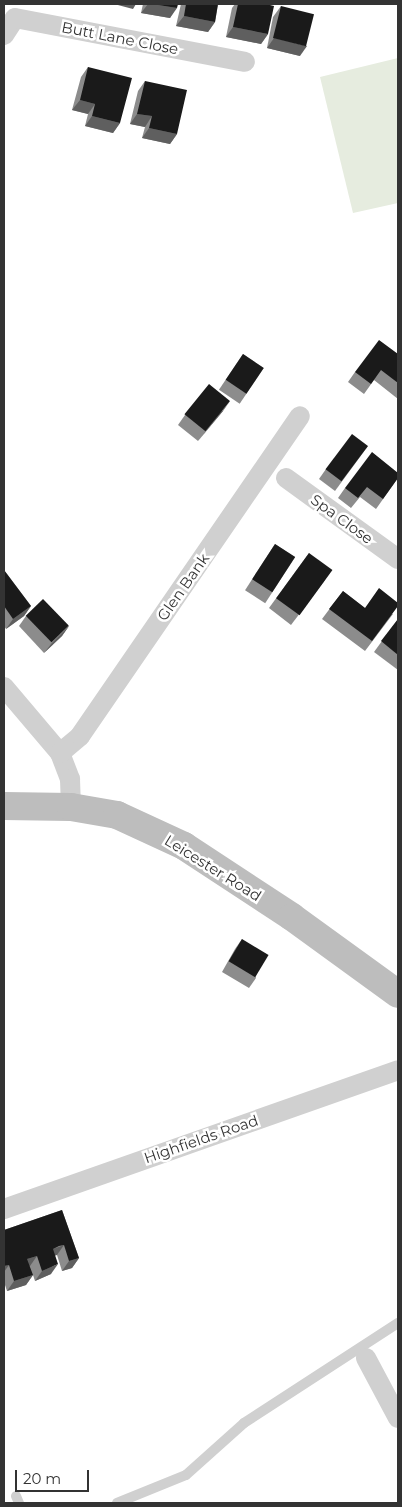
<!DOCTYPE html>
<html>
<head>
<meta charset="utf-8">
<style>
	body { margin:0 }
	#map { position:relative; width:402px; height:1507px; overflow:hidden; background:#fff; font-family:Montserrat,sans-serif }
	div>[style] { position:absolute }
	.green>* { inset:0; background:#e6ecdf }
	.service>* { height:10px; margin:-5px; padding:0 5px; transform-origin:5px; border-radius:5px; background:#d0d0d0 }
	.minor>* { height:20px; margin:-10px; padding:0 10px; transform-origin:10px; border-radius:10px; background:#d0d0d0 }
	.secondary>* { height:28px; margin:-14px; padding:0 14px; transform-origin:14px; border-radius:14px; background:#bdbdbd }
	.wall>* { inset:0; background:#8c8c8c; transform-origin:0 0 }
	.shaded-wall>* { inset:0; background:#5f5f5f }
	.building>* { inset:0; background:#1a1a1a; transform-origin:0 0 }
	span { translate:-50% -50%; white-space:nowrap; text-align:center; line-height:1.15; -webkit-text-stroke:5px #fff; paint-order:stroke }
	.street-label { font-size:15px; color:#333 }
	.frame { position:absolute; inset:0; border:5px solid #333; pointer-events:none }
	.scale { position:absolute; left:15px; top:1470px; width:74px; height:22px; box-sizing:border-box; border:2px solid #333; border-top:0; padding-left:6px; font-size:15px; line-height:18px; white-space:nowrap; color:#333; -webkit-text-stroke:4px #fff; paint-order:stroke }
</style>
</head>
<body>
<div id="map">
	<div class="green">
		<i style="clip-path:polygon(398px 58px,398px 203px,353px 213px,320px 77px)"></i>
	</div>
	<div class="service">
		<i style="left:16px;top:1496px;width:8px;rotate:67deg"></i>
		<i style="left:117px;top:1503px;width:74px;rotate:-22.1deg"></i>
		<i style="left:186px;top:1475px;width:78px;rotate:-41.9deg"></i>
		<i style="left:244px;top:1423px;width:184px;rotate:-33deg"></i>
	</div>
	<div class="minor">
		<i style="left:4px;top:35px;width:20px;rotate:-57deg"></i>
		<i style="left:15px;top:18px;width:234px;rotate:10.8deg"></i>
		<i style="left:286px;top:478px;width:138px;rotate:35.9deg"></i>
		<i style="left:4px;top:687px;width:87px;rotate:49.7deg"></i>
		<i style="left:60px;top:753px;width:28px;rotate:69deg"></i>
		<i style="left:70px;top:779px;width:28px;rotate:88deg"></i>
		<i style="left:60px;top:753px;width:26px;rotate:-40deg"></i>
		<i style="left:80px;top:736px;width:388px;rotate:-55.5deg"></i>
		<i style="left:4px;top:1209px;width:418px;rotate:-19.4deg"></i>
		<i style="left:366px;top:1358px;width:68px;rotate:61.9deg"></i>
	</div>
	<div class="secondary">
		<i style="left:4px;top:806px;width:67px;rotate:0.9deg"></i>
		<i style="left:71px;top:807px;width:47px;rotate:9.9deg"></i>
		<i style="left:117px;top:815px;width:74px;rotate:24.8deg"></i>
		<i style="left:184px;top:846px;width:129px;rotate:33.3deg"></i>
		<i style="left:292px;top:917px;width:131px;rotate:36deg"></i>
	</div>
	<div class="wall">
		<i style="clip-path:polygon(143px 4px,178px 4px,170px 18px,141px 13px)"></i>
		<i style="clip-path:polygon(181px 4px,218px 4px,215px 22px,208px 32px,176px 26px)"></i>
		<i style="clip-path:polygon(235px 4px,266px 4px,268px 34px,261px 44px,226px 37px,232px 8px)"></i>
		<i style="clip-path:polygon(281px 6px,300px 56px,267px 48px,273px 17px)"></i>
		<i style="clip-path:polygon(88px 67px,120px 123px,113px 133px,85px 126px,88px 114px,72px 110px,81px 77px)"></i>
		<i style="clip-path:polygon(145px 81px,177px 134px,170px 144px,142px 138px,145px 127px,130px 124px,138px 91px)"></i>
		<i style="left:243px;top:354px;width:25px;height:43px;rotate:34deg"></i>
		<i style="clip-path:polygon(398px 354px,398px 399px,374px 380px,364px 394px,348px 382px,355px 372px)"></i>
		<i style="clip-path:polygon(223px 411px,198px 441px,178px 425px,185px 415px)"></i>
		<i style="clip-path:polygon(368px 446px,335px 491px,319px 479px,326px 469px)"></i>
		<i style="clip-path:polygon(398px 478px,376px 509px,360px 497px,351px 508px,338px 498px,345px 488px)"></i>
		<i style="left:275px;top:544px;width:24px;height:55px;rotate:33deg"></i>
		<i style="clip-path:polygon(309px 553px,325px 580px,291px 625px,269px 608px)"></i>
		<i style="clip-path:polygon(4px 570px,31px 606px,24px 616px,6px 629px,4px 626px)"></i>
		<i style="clip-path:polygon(343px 591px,365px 608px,393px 614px,365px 651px,322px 619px)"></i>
		<i style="clip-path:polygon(26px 616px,69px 626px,62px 636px,44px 653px,19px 626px)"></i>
		<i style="clip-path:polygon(398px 619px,398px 670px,374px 652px)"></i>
		<i style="clip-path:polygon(242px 939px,256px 978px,249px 988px,222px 972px,235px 949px)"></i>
		<i style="clip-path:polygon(62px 1210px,79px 1258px,72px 1268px,62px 1271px,57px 1255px,55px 1255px,51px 1274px,35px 1281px,30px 1266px,33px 1275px,26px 1285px,7px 1291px,4px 1282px,4px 1230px)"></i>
	</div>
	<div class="shaded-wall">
		<i style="clip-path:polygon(114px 4px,136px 4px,133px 9px)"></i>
		<i style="clip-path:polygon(148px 4px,152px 4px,177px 8px,170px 18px,141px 13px)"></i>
		<i style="clip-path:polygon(184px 16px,215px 22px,208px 32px,176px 26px)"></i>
		<i style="clip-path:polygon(233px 27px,268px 34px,261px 44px,226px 37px)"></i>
		<i style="clip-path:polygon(274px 38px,307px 46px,300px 56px,267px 48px)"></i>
		<i style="clip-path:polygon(80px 100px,95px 104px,88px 114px,72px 110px)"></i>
		<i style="clip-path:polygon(137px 114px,152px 116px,145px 127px,130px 124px)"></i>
		<i style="clip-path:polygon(92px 116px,120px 123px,113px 133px,85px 126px)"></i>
		<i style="clip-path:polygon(149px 128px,177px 134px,170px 144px,142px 138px)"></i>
		<i style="clip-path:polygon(230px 401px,223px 411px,198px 441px)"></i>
		<i style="clip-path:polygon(31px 606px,24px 616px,6px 629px,13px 619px)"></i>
		<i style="clip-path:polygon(69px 626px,62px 636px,44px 653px,52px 643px)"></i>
		<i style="clip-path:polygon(64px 1245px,57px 1255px,46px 1259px,53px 1249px)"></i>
		<i style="clip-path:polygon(37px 1256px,30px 1266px,20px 1269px,27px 1259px)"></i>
		<i style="clip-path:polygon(79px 1258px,72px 1268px,62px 1271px,69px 1261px)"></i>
		<i style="clip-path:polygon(58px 1264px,51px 1274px,35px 1281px,42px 1271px)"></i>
		<i style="clip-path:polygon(9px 1265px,4px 1272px,4px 1266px)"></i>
		<i style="clip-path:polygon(33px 1275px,26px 1285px,7px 1291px,14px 1281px)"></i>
	</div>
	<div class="building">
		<i style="clip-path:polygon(152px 4px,178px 4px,177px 8px)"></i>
		<i style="clip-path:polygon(186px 4px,218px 4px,215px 22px,184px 16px)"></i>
		<i style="clip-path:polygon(238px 4px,266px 4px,274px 6px,268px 34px,233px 27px)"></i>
		<i style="left:281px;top:6px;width:34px;height:33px;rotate:14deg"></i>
		<i style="clip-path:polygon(88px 67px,132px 78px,120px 123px,92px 116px,95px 104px,80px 100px)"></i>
		<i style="clip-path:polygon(145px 81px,187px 90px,177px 134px,149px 128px,152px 116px,137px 114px)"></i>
		<i style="clip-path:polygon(379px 340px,398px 354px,398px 383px,381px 370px,371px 384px,355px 372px)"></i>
		<i style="left:243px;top:354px;width:25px;height:31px;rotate:34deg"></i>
		<i style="left:209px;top:384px;width:27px;height:39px;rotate:39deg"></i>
		<i style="left:352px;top:434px;width:20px;height:44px;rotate:37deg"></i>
		<i style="clip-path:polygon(372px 452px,398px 473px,398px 478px,383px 499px,367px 487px,358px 498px,345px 488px)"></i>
		<i style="left:275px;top:544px;width:24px;height:42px;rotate:33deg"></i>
		<i style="left:309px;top:553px;width:29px;height:56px;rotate:36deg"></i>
		<i style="clip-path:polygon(4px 570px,31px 606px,13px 619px,4px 606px)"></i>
		<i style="clip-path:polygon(379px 588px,398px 603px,398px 606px,372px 641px,329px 609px,343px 591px,365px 608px)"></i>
		<i style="left:43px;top:599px;width:37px;height:24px;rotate:46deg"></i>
		<i style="clip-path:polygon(398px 619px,398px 655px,381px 641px)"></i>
		<i style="left:242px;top:939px;width:31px;height:26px;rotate:31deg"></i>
		<i style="clip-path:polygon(62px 1210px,79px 1258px,69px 1261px,64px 1245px,59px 1246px,53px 1249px,58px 1264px,42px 1271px,37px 1256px,27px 1259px,33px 1275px,14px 1281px,9px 1265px,4px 1266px,4px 1230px)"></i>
	</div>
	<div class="street-label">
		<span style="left:120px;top:38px;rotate:11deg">Butt Lane Close</span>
		<span style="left:342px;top:519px;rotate:36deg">Spa Close</span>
		<span style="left:183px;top:587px;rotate:-55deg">Glen Bank</span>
		<span style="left:213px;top:868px;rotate:32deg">Leicester Road</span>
		<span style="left:201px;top:1139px;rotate:-19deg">Highfields Road</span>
	</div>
	<div class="frame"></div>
	<div class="scale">20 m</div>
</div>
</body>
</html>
